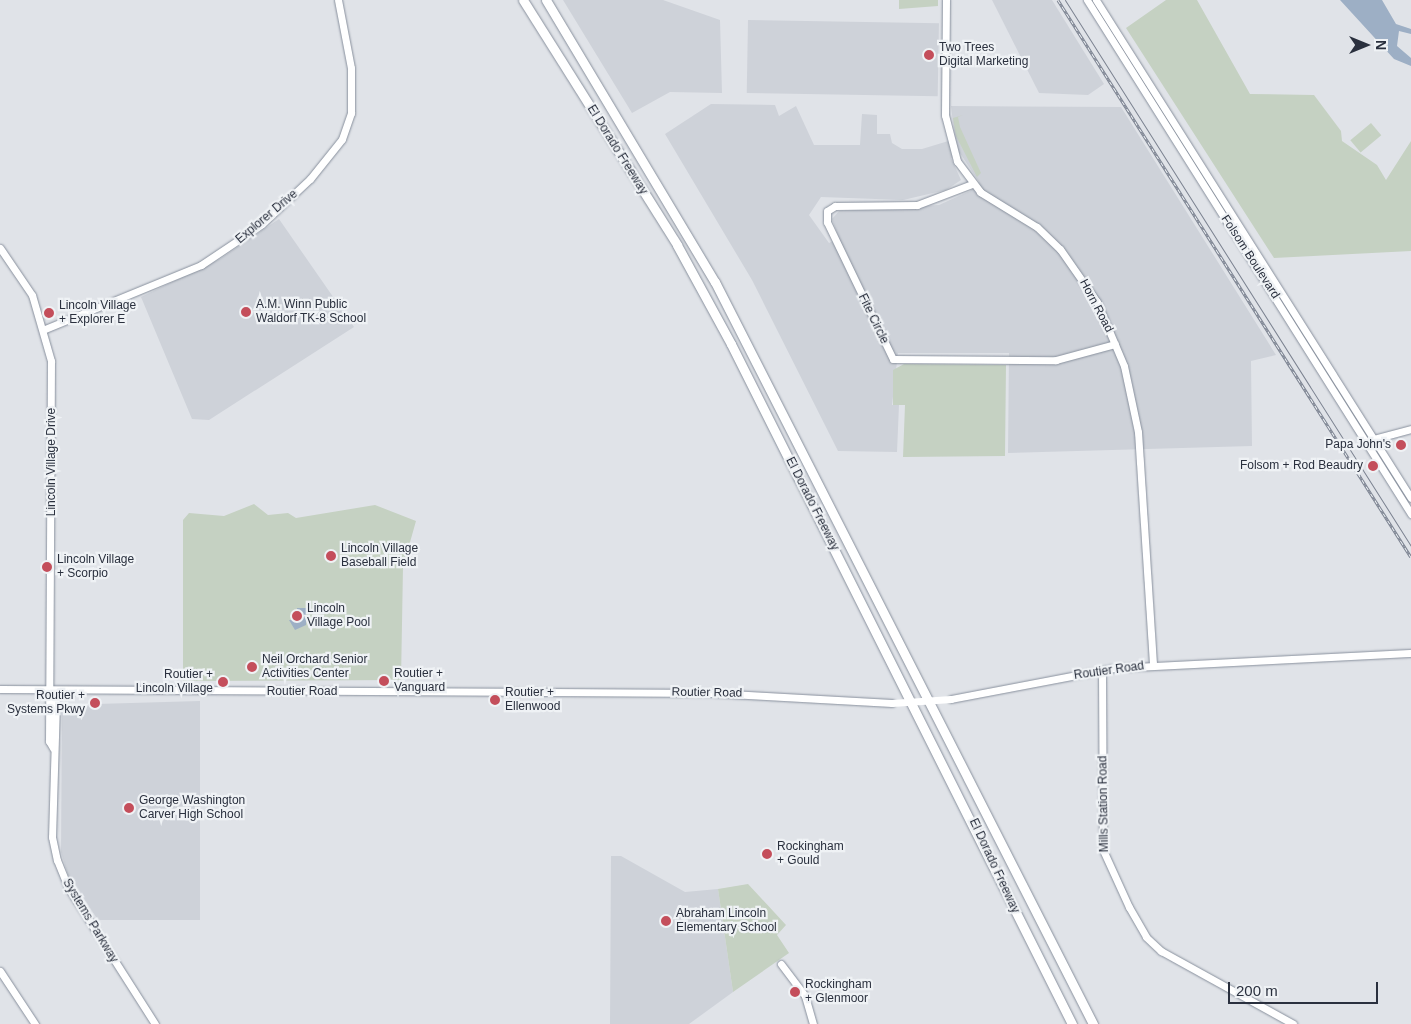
<!DOCTYPE html>
<html>
<head>
<meta charset="utf-8">
<style>
	body { margin:0 }
	#map { position:relative; width:1411px; height:1024px; overflow:hidden; background:#e0e3e8; font-family:Arial,sans-serif }
	div>[style] { position:absolute }
	.built>* { inset:0; background:#ced2d9; transform-origin:0 0 }
	.green>* { inset:0; background:#c5d1c2; transform-origin:0 0 }
	.water>* { inset:0; background:#9dafc5 }
	.roads { filter:drop-shadow(0 0 1px #88909d) drop-shadow(0 0 1px #88909d) }
	.secondary>* { height:7px; margin:-3.5px; padding:0 3.5px; transform-origin:3.5px; border-radius:3.5px; background:#fff }
	.highway>* { height:9px; margin:-4.5px; padding:0 4.5px; transform-origin:4.5px; border-radius:4.5px; background:#fff }
	.tram>* { height:1px; margin:-0.5px; padding:0 0.5px; transform-origin:0.5px; border-radius:0.5px; background:#7b8290 }
	.rail>* { height:3px; margin-top:-1.5px; transform-origin:0; background:repeating-linear-gradient(90deg,#eff2f5 0 4px,#7b8290 0 8px); box-sizing:border-box; border-block:1px solid #7b8290 }
	.secondary-bridge>* { height:7px; margin:-3.5px; padding:0 3.5px; transform-origin:3.5px; border-radius:3.5px; background:#fff }
	.dots>* { width:14px; height:14px; translate:-50% -50%; box-sizing:border-box; border:2px solid #eff2f5; border-radius:50% }
	span { translate:-50% -50%; white-space:nowrap; text-align:center; line-height:1.15; -webkit-text-stroke:4.5px #eff2f5; paint-order:stroke }
	.poi-label { font-size:12px; color:#2a303e }
	.left { translate:0 -50%; text-align:left }
	.right { translate:-100% -50%; text-align:right }
	.street-label { font-size:12px; color:#2a303e }
	.north { position:absolute; left:1341px; top:20px; width:50px; height:50px; -webkit-text-stroke:4px #eff2f5; paint-order:stroke; rotate:90deg; font-size:14px; font-weight:700; line-height:20px; text-align:center; color:#2a303e }
	.north::after { content:''; display:block; margin:auto; width:18px; height:22px; background:#2a303e; clip-path:polygon(50% 0,100% 100%,50% 72%,0 100%) }
	.scale { position:absolute; left:1228px; top:982px; width:150px; height:22px; box-sizing:border-box; border:2px solid #2a303e; border-top:0; padding-left:6px; font-size:15px; line-height:18px; white-space:nowrap; color:#2a303e; -webkit-text-stroke:4px #eff2f5; paint-order:stroke }
</style>
</head>
<body>
<div id="map">
	<div class="built">
		<i style="clip-path:polygon(563px 0,663px 0,720px 20px,722px 93px,670px 92px,632px 113px)"></i>
		<i style="clip-path:polygon(992px 0,1052px 0,1104px 84px,1088px 95px,1039px 93px)"></i>
		<i style="left:748px;top:20px;width:191px;height:73px;rotate:1deg"></i>
		<i style="clip-path:polygon(evenodd,711px 104px,775px 105px,779px 116px,796px 106px,814px 145px,860px 145px,862px 114px,877px 115px,877px 134px,890px 134px,892px 143px,902px 149px,922px 149px,955px 139px,951px 106px,1121px 107px,1276px 355px,1251px 361px,1252px 446px,1008px 453px,1009px 353px,898px 353px,892px 405px,899px 405px,897px 452px,838px 451px,752px 280px,665px 134px,711px 104px,960px 153px,979px 182px,970px 191px,939px 205px,839px 211px,832px 219px,839px 238px,829px 243px,809px 215px,821px 197px,903px 200px,946px 190px,961px 180px,951px 158px,960px 153px)"></i>
		<i style="clip-path:polygon(279px 219px,354px 327px,209px 420px,192px 419px,141px 297px,220px 259px)"></i>
		<i style="clip-path:polygon(200px 701px,200px 920px,98px 920px,68px 875px,61px 852px,62px 705px)"></i>
		<i style="clip-path:polygon(611px 856px,621px 856px,685px 892px,718px 889px,733px 992px,689px 1024px,610px 1024px)"></i>
	</div>
	<div class="green">
		<i style="clip-path:polygon(899px 0,938px 0,938px 6px,899px 9px)"></i>
		<i style="clip-path:polygon(1166px 0,1197px 0,1250px 94px,1314px 95px,1341px 131px,1342px 141px,1377px 165px,1386px 180px,1411px 141px,1411px 251px,1274px 258px,1126px 28px)"></i>
		<i style="clip-path:polygon(963px 115px,958px 117px,960px 127px,981px 173px,977px 177px,956px 136px,953px 118px)"></i>
		<i style="left:1371px;top:123px;width:16px;height:27px;rotate:50deg"></i>
		<i style="clip-path:polygon(904px 364px,1006px 365px,1005px 456px,903px 457px,905px 405px,893px 405px,893px 370px)"></i>
		<i style="clip-path:polygon(254px 504px,268px 515px,288px 513px,296px 518px,375px 505px,416px 521px,403px 567px,401px 680px,183px 681px,183px 520px,189px 513px,224px 516px)"></i>
		<i style="clip-path:polygon(748px 884px,786px 925px,777px 935px,789px 953px,733px 992px,718px 889px)"></i>
	</div>
	<div class="water">
		<i style="clip-path:polygon(1340px 0,1382px 0,1396px 24px,1411px 29px,1411px 34px,1399px 31px,1397px 46px,1411px 58px,1411px 66px,1394px 59px)"></i>
		<i style="clip-path:polygon(297px 608px,306px 608px,306px 625px,295px 630px,289px 620px,297px 620px)"></i>
	</div>
	<div class="roads">
		<div class="secondary">
			<i style="left:946px;top:0;width:115px;rotate:90.5deg"></i>
			<i style="left:945px;top:115px;width:48px;rotate:75.4deg"></i>
			<i style="left:957px;top:161px;width:39px;rotate:53deg"></i>
			<i style="left:980px;top:192px;width:67px;rotate:31.6deg"></i>
			<i style="left:1037px;top:227px;width:32px;rotate:44deg"></i>
			<i style="left:1060px;top:249px;width:65px;rotate:55.1deg"></i>
			<i style="left:1097px;top:302px;width:69px;rotate:67.1deg"></i>
			<i style="left:1124px;top:366px;width:67px;rotate:78deg"></i>
			<i style="left:1138px;top:432px;width:233px;rotate:86.3deg"></i>
			<i style="left:1087px;top:0;width:608px;rotate:57.77deg"></i>
			<i style="left:1096px;top:0;width:589px;rotate:57.69deg"></i>
			<i style="left:972px;top:184px;width:59px;rotate:159.1deg"></i>
			<i style="left:917px;top:205px;width:82px;rotate:179.3deg"></i>
			<i style="left:835px;top:206px;width:9px;rotate:148deg"></i>
			<i style="left:827px;top:211px;width:11px;rotate:90deg"></i>
			<i style="left:827px;top:222px;width:152px;rotate:64.3deg"></i>
			<i style="left:893px;top:359px;width:163px;rotate:0.4deg"></i>
			<i style="left:1056px;top:360px;width:61px;rotate:-15.2deg"></i>
			<i style="left:0;top:248px;width:57px;rotate:55.8deg"></i>
			<i style="left:32px;top:295px;width:69px;rotate:73.9deg"></i>
			<i style="left:51px;top:361px;width:380px;rotate:90.3deg"></i>
			<i style="left:49px;top:741px;width:8px;rotate:60deg"></i>
			<i style="left:45px;top:329px;width:169px;rotate:-22.3deg"></i>
			<i style="left:201px;top:265px;width:73px;rotate:-33.9deg"></i>
			<i style="left:262px;top:224px;width:66px;rotate:-43.2deg"></i>
			<i style="left:310px;top:179px;width:51px;rotate:-51.3deg"></i>
			<i style="left:342px;top:139px;width:28px;rotate:-71deg"></i>
			<i style="left:351px;top:113px;width:45px;rotate:-90deg"></i>
			<i style="left:351px;top:68px;width:69px;rotate:-100.8deg"></i>
			<i style="left:1370px;top:440px;width:42px;rotate:-15deg"></i>
			<i style="left:1102px;top:670px;width:180px;rotate:89.7deg"></i>
			<i style="left:1103px;top:850px;width:63px;rotate:65.5deg"></i>
			<i style="left:1129px;top:907px;width:34px;rotate:60deg"></i>
			<i style="left:1146px;top:937px;width:21px;rotate:43deg"></i>
			<i style="left:1161px;top:951px;width:151px;rotate:28.9deg"></i>
			<i style="left:0;top:689px;width:712px;rotate:0.32deg"></i>
			<i style="left:712px;top:693px;width:180px;rotate:3.2deg"></i>
			<i style="left:53px;top:691px;width:12px;rotate:76deg"></i>
			<i style="left:56px;top:703px;width:134px;rotate:91.7deg"></i>
			<i style="left:52px;top:837px;width:24px;rotate:78deg"></i>
			<i style="left:57px;top:860px;width:31px;rotate:68deg"></i>
			<i style="left:69px;top:889px;width:160px;rotate:57.5deg"></i>
			<i style="left:951px;top:699px;width:166px;rotate:-10.8deg"></i>
			<i style="left:1114px;top:668px;width:297px;rotate:-2.9deg"></i>
			<i style="left:781px;top:964px;width:40px;rotate:53deg"></i>
			<i style="left:805px;top:996px;width:29px;rotate:74deg"></i>
			<i style="left:0;top:971px;width:64px;rotate:56.6deg"></i>
		</div>
		<div class="highway">
			<i style="left:523px;top:0;width:289px;rotate:57.8deg"></i>
			<i style="left:677px;top:245px;width:113px;rotate:61.4deg"></i>
			<i style="left:731px;top:344px;width:761px;rotate:63.37deg"></i>
			<i style="left:546px;top:0;width:329px;rotate:59.1deg"></i>
			<i style="left:715px;top:282px;width:833px;rotate:63deg"></i>
		</div>
	</div>
	<div class="tram">
		<i style="left:1065px;top:0;width:646px;rotate:57.64deg"></i>
	</div>
	<div class="rail">
		<i style="left:1058px;top:0;width:659px;rotate:57.64deg"></i>
	</div>
	<div class="secondary-bridge">
		<i style="left:892px;top:703px;width:59px;rotate:-3.9deg"></i>
	</div>
	<div class="dots">
		<i style="left:929px;top:55px;background:#c44e5b"></i>
		<i style="left:246px;top:312px;background:#c44e5b"></i>
		<i style="left:49px;top:313px;background:#c44e5b"></i>
		<i style="left:1401px;top:445px;background:#c44e5b"></i>
		<i style="left:1373px;top:466px;background:#c44e5b"></i>
		<i style="left:331px;top:556px;background:#c44e5b"></i>
		<i style="left:47px;top:567px;background:#c44e5b"></i>
		<i style="left:297px;top:616px;background:#c44e5b"></i>
		<i style="left:252px;top:667px;background:#c44e5b"></i>
		<i style="left:384px;top:681px;background:#c44e5b"></i>
		<i style="left:223px;top:682px;background:#c44e5b"></i>
		<i style="left:495px;top:700px;background:#c44e5b"></i>
		<i style="left:95px;top:703px;background:#c44e5b"></i>
		<i style="left:129px;top:808px;background:#c44e5b"></i>
		<i style="left:767px;top:854px;background:#c44e5b"></i>
		<i style="left:666px;top:921px;background:#c44e5b"></i>
		<i style="left:795px;top:992px;background:#c44e5b"></i>
	</div>
	<div class="poi-label">
		<span class="left" style="left:939px;top:55px">Two Trees<br>Digital Marketing</span>
		<span class="left" style="left:256px;top:312px">A.M. Winn Public<br>Waldorf TK-8 School</span>
		<span class="left" style="left:59px;top:313px">Lincoln Village<br>+ Explorer E</span>
		<span class="right" style="left:1391px;top:445px">Papa John's</span>
		<span class="right" style="left:1363px;top:466px">Folsom + Rod Beaudry</span>
		<span class="left" style="left:341px;top:556px">Lincoln Village<br>Baseball Field</span>
		<span class="left" style="left:57px;top:567px">Lincoln Village<br>+ Scorpio</span>
		<span class="left" style="left:307px;top:616px">Lincoln<br>Village Pool</span>
		<span class="left" style="left:262px;top:667px">Neil Orchard Senior<br>Activities Center</span>
		<span class="left" style="left:394px;top:681px">Routier +<br>Vanguard</span>
		<span class="right" style="left:213px;top:682px">Routier +<br>Lincoln Village</span>
		<span class="left" style="left:505px;top:700px">Routier +<br>Ellenwood</span>
		<span class="right" style="left:85px;top:703px">Routier +<br>Systems Pkwy</span>
		<span class="left" style="left:139px;top:808px">George Washington<br>Carver High School</span>
		<span class="left" style="left:777px;top:854px">Rockingham<br>+ Gould</span>
		<span class="left" style="left:676px;top:921px">Abraham Lincoln<br>Elementary School</span>
		<span class="left" style="left:805px;top:992px">Rockingham<br>+ Glenmoor</span>
	</div>
	<div class="street-label">
		<span style="left:617px;top:150px;rotate:58deg">El Dorado Freeway</span>
		<span style="left:267px;top:217px;rotate:-40deg">Explorer Drive</span>
		<span style="left:1250px;top:257px;rotate:57deg">Folsom Boulevard</span>
		<span style="left:1096px;top:306px;rotate:62deg">Horn Road</span>
		<span style="left:873px;top:319px;rotate:64deg">Fite Circle</span>
		<span style="left:52px;top:462px;rotate:-90deg">Lincoln Village Drive</span>
		<span style="left:812px;top:504px;rotate:63deg">El Dorado Freeway</span>
		<span style="left:1109px;top:671px;rotate:-8deg">Routier Road</span>
		<span style="left:302px;top:692px">Routier Road</span>
		<span style="left:707px;top:693px;rotate:1deg">Routier Road</span>
		<span style="left:1104px;top:804px;rotate:-91deg">Mills Station Road</span>
		<span style="left:994px;top:866px;rotate:65deg">El Dorado Freeway</span>
		<span style="left:90px;top:921px;rotate:59deg">Systems Parkway</span>
	</div>
	<div class="north">N</div>
	<div class="scale">200 m</div>
</div>
</body>
</html>
